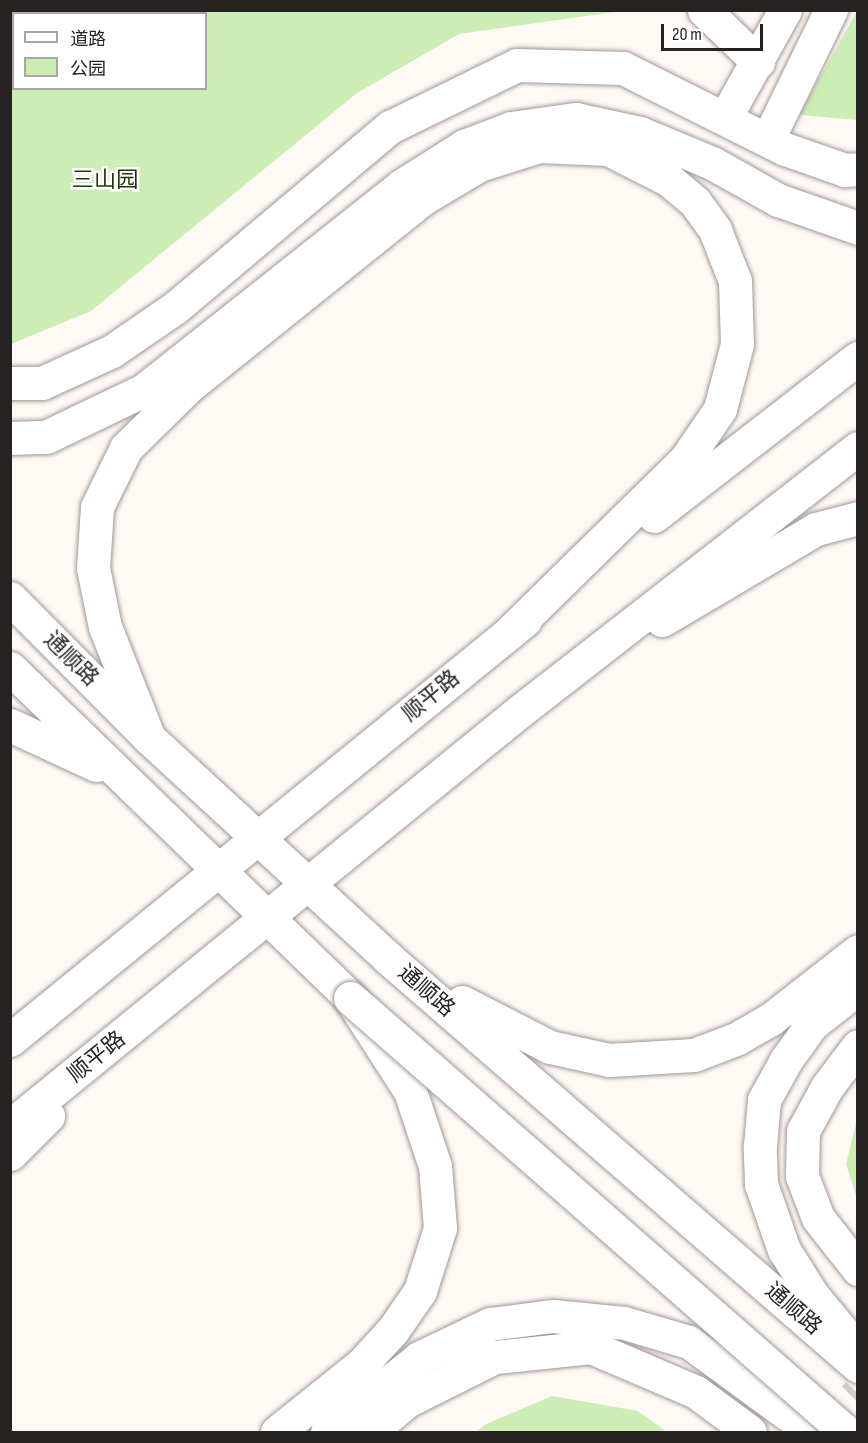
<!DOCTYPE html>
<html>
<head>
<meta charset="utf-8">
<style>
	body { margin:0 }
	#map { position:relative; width:868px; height:1443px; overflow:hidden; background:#fff9f6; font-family:"Sofia Sans Condensed","Noto Sans SC",sans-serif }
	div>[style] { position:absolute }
	.green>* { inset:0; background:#cceeb4 }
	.minor-tunnel>* { height:33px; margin-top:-16.5px; transform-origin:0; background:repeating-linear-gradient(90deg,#d4cecb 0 33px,transparent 0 49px) }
	.roads { filter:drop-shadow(0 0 2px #a19794) drop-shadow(0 0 2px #a19794) }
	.minor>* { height:33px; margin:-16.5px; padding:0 16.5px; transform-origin:16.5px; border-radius:16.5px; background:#fff }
	.major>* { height:33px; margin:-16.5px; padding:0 16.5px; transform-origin:16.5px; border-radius:16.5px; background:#fff }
	.bridges { filter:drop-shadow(0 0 2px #a19794) drop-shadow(0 0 2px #a19794) }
	.major-bridge>* { height:33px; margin:-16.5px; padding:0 16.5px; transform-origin:16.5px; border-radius:16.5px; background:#fff }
	span { translate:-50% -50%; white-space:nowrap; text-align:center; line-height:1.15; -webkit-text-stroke:5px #fff; paint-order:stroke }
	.park-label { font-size:22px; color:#21360c }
	.street-label { font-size:22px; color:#262221 }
	.frame { position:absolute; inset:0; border:12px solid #262221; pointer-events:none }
	.legend { position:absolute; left:12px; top:12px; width:195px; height:78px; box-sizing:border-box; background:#fff; border:2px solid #a8a7a6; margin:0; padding:8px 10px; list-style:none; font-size:18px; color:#262221 }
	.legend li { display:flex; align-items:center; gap:12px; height:30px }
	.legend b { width:30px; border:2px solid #a8a7a6 }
	.scale { position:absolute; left:661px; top:24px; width:102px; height:27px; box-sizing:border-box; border:3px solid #262221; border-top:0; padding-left:8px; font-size:18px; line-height:21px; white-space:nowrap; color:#262221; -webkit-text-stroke:4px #fff; paint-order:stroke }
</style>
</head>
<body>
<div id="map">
	<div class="green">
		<i style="clip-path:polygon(evenodd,10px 11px,11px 10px,622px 11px,459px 34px,357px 93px,91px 311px,11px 344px,10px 11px,14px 14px,206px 14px,206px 88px,14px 88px,14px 14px)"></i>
		<i style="clip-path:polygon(857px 11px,857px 120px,799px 115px)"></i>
		<i style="clip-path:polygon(857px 1119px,857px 1199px,846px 1164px)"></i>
		<i style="clip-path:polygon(552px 1396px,638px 1411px,667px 1432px,476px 1432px,486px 1424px)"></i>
	</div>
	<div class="minor-tunnel">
		<i style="left:819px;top:1432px;width:55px;rotate:-45deg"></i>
	</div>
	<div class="roads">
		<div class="minor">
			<i style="left:704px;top:10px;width:75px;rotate:43.9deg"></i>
			<i style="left:10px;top:383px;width:32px"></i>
			<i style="left:42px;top:383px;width:77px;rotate:-24.6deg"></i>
			<i style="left:112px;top:351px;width:78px;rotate:-34.5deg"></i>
			<i style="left:176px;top:307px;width:280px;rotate:-40.1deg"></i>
			<i style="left:390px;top:127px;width:141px;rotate:-26deg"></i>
			<i style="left:517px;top:65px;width:106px;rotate:1.6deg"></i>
			<i style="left:623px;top:68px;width:181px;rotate:26.6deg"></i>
			<i style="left:785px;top:149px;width:64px;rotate:19.3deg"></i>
			<i style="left:845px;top:170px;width:13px;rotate:-4deg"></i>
			<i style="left:858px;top:1046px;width:51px;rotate:127.1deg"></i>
			<i style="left:827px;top:1087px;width:50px;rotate:118.6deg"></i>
			<i style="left:803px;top:1131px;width:45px;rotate:91.3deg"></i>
			<i style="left:802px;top:1176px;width:45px;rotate:69.1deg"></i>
			<i style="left:818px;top:1218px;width:65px;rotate:51.9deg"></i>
			<i style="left:370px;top:1432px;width:48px;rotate:-40deg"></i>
			<i style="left:407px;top:1401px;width:98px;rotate:-26.6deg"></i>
			<i style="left:495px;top:1357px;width:97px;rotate:-5.9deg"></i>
			<i style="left:591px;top:1347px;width:114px;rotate:23.2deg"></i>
			<i style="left:696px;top:1392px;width:67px;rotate:36.5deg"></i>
		</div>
		<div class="major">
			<i style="left:726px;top:116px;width:121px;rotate:-60.9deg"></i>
			<i style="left:768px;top:139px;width:144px;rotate:-64deg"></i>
			<i style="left:10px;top:438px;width:36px;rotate:-2deg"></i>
			<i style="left:46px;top:437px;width:109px;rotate:-25.6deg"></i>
			<i style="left:144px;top:390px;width:328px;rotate:-38.4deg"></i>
			<i style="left:401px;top:186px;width:75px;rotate:-32.4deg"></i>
			<i style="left:464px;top:146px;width:50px;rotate:-21deg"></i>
			<i style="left:511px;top:128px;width:66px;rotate:-7.9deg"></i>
			<i style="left:576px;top:119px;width:66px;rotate:12.3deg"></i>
			<i style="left:640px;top:133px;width:78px;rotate:22.6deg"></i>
			<i style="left:712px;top:163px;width:76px;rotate:29.3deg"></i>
			<i style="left:778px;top:200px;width:85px;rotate:19.3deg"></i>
			<i style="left:654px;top:516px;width:258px;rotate:-37.8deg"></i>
			<i style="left:10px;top:598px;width:197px;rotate:45.2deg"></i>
			<i style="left:149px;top:738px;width:325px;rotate:42.6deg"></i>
			<i style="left:388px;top:958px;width:622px;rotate:40.96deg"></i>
			<i style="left:662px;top:620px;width:179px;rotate:-30.6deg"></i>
			<i style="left:816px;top:529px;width:43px;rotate:-14.7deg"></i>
			<i style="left:10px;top:668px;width:474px;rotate:44.1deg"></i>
			<i style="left:350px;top:998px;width:111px;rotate:57.2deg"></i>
			<i style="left:410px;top:1091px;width:79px;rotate:71.6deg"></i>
			<i style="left:435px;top:1166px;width:62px;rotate:85.4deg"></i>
			<i style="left:440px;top:1228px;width:66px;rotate:107.6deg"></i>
			<i style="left:420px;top:1291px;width:47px;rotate:124.7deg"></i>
			<i style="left:393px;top:1330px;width:46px;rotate:132.4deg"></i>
			<i style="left:362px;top:1364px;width:109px;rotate:141.3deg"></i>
			<i style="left:10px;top:725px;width:95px;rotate:24.9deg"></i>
			<i style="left:149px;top:738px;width:119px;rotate:-111.6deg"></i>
			<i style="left:105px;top:627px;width:60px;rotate:-101.5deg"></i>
			<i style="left:93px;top:568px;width:61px;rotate:-86.2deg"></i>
			<i style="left:97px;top:507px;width:66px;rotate:-63.8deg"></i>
			<i style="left:126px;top:448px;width:88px;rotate:-44.5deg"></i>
			<i style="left:189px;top:386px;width:299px;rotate:-38.7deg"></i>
			<i style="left:422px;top:199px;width:66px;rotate:-30.8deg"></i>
			<i style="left:479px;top:165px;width:63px;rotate:-17.6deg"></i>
			<i style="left:539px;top:146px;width:69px;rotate:2.5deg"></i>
			<i style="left:608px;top:149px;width:68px;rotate:26.9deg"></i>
			<i style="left:669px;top:180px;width:34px;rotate:40deg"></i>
			<i style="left:695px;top:202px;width:34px;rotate:54deg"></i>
			<i style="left:715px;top:230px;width:55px;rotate:68.6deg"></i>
			<i style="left:735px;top:281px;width:63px;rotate:88.2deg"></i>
			<i style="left:737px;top:344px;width:67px;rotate:104.7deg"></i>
			<i style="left:720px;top:409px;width:60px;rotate:124.2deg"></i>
			<i style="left:686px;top:459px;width:248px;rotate:135.5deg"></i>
			<i style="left:462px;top:1002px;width:99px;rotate:27.1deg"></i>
			<i style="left:550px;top:1047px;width:60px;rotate:12.4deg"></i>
			<i style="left:609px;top:1060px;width:85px;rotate:-3.4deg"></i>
			<i style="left:694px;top:1055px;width:45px;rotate:-20.9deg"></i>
			<i style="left:736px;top:1039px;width:40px;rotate:-29.7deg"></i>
			<i style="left:771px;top:1019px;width:110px;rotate:-38deg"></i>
			<i style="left:10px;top:1040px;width:665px;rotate:-39.2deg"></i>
			<i style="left:10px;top:1126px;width:658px;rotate:-39.14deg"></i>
			<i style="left:520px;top:711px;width:428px;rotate:-37.9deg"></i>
			<i style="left:10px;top:1154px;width:54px;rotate:-45deg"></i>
			<i style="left:843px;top:1332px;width:47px;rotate:-129.8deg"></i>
			<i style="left:813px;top:1296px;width:54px;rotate:-122.2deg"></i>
			<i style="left:784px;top:1250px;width:70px;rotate:-109.2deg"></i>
			<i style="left:761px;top:1184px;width:38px;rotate:-92deg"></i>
			<i style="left:760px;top:1146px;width:46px;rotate:-85deg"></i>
			<i style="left:764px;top:1100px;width:46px;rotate:-61.2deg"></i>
			<i style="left:786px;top:1060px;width:44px;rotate:-54.2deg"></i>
			<i style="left:812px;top:1024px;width:58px;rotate:-38deg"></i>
			<i style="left:327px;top:1432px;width:118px;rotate:-38.8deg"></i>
			<i style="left:419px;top:1358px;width:79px;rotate:-25.6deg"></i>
			<i style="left:490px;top:1324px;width:64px;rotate:-7.2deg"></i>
			<i style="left:553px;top:1316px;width:71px;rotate:5.6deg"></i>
			<i style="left:624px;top:1323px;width:68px;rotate:16.3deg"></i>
			<i style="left:689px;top:1342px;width:152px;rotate:36.2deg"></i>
		</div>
	</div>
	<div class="bridges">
		<div class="major-bridge">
			<i style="left:350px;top:998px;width:659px;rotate:41.19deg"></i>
		</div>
	</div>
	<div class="park-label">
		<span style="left:105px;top:181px">三山园</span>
	</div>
	<div class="street-label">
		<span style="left:71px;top:659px;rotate:45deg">通顺路</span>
		<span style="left:431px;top:696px;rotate:-39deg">顺平路</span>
		<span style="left:426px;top:991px;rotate:41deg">通顺路</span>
		<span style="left:97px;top:1057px;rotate:-39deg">顺平路</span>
		<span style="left:793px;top:1309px;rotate:41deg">通顺路</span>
	</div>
	<div class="frame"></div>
	<ul class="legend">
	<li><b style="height:8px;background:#fff"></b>道路</li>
	<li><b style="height:16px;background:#cceeb4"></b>公园</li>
	</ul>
	<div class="scale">20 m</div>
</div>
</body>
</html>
